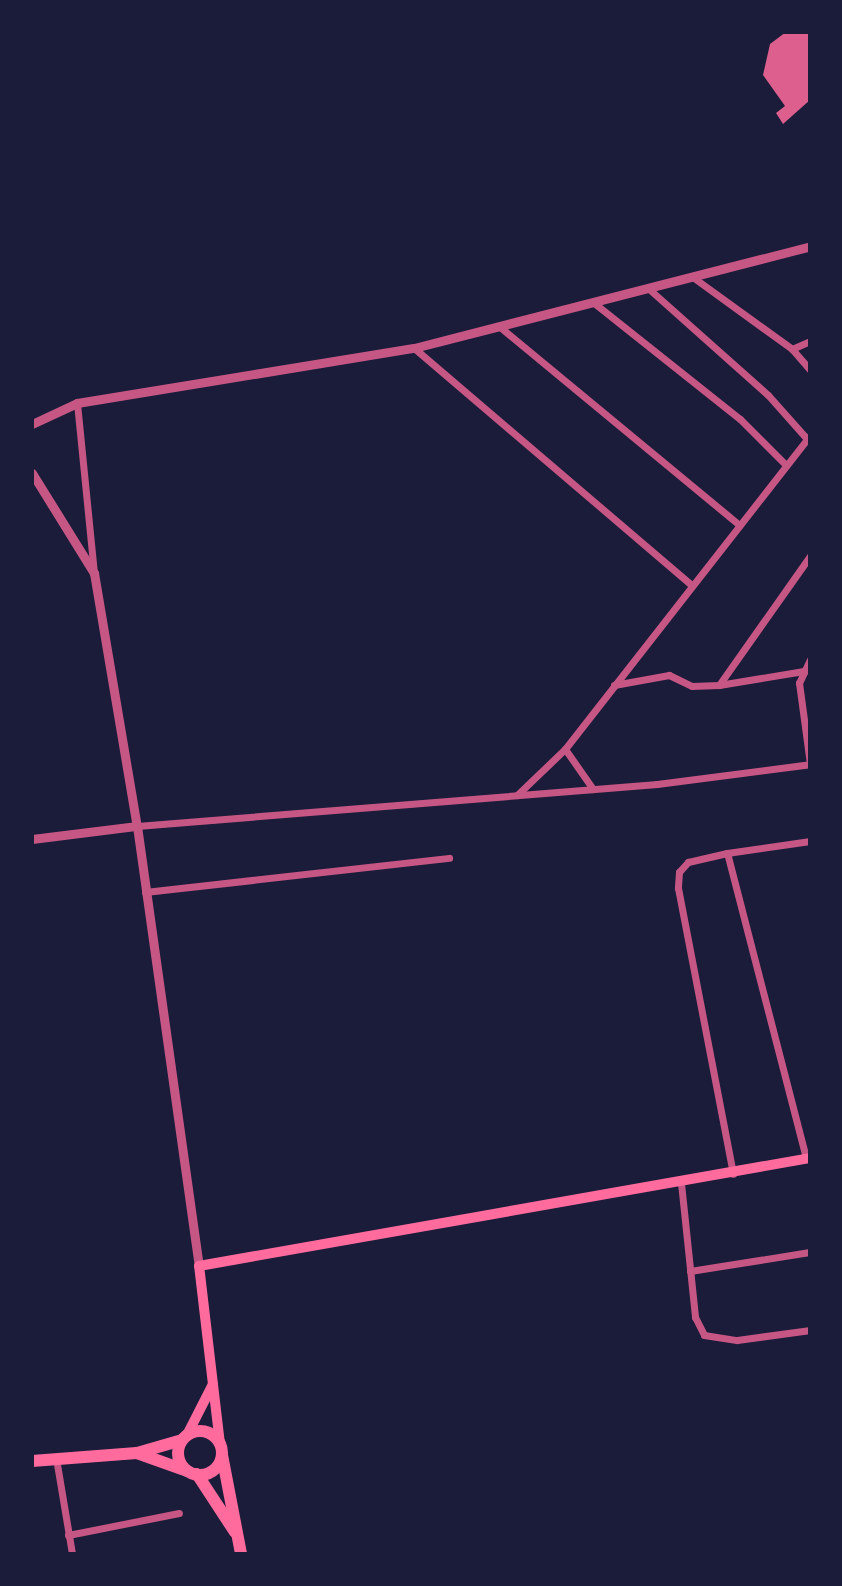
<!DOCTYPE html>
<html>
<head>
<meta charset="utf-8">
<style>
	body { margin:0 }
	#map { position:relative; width:842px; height:1586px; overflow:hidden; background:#1b1b3a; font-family:Poppins,sans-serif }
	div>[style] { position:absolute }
	.building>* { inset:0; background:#dd5f8e }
	.minor>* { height:7px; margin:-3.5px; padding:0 3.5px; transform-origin:3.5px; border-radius:3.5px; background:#c65784 }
	.tertiary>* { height:9px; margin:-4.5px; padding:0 4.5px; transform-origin:4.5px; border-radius:4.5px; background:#c65784 }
	.secondary>* { height:10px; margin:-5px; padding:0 5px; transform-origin:5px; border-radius:5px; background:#ff6b9d }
	.primary>* { height:12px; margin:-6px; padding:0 6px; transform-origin:6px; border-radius:6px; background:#ff6b9d }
	.primary>.ring { margin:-6px; padding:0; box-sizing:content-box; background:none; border:12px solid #ff6b9d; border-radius:50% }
	span { translate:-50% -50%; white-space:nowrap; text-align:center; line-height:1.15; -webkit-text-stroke:6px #1b1b3a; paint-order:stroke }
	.frame { position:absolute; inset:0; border:34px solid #1b1b3a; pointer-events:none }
</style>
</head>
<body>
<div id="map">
	<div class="building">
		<i style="clip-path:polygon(786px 32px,810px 32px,810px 100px,783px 124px,776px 113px,785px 106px,763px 75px,770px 44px)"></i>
	</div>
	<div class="minor">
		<i style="left:694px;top:278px;width:121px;rotate:35.9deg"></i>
		<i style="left:792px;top:349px;width:28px;rotate:49deg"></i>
		<i style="left:649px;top:289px;width:159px;rotate:41.7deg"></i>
		<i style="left:768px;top:395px;width:59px;rotate:48.4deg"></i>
		<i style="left:594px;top:303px;width:186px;rotate:38.5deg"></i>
		<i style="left:740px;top:419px;width:65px;rotate:45deg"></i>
		<i style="left:500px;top:327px;width:310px;rotate:39.6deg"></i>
		<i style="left:414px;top:348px;width:363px;rotate:40.5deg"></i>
		<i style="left:792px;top:349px;width:20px;rotate:-24deg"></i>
		<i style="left:77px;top:403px;width:170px;rotate:84.3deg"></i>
		<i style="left:614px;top:685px;width:56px;rotate:-10.3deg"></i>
		<i style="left:669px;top:675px;width:25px;rotate:26deg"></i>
		<i style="left:692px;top:686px;width:27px;rotate:-2deg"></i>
		<i style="left:719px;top:685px;width:92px;rotate:-9.4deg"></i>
		<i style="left:719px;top:685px;width:158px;rotate:-54.8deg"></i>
		<i style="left:565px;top:749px;width:49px;rotate:55deg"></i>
		<i style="left:517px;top:795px;width:66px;rotate:-43.8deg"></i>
		<i style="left:565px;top:749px;width:398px;rotate:-52deg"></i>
		<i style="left:137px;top:826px;width:522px;rotate:-4.62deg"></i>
		<i style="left:657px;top:784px;width:154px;rotate:-7.4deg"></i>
		<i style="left:810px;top:764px;width:82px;rotate:-97.7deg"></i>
		<i style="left:799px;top:683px;width:26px;rotate:-65deg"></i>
		<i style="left:727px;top:853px;width:40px;rotate:167deg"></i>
		<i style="left:688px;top:862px;width:13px;rotate:132deg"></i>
		<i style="left:679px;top:872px;width:16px;rotate:94deg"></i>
		<i style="left:678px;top:888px;width:291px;rotate:79.1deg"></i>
		<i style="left:145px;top:892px;width:306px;rotate:-6.4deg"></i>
		<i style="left:806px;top:1158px;width:315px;rotate:-104.5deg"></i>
		<i style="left:727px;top:853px;width:84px;rotate:-8.2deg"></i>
		<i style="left:681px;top:1183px;width:135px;rotate:84deg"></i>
		<i style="left:695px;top:1317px;width:20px;rotate:63deg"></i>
		<i style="left:704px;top:1335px;width:33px;rotate:9deg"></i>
		<i style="left:737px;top:1340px;width:74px;rotate:-7.8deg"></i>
		<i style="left:690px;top:1271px;width:121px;rotate:-9deg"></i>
		<i style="left:56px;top:1458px;width:97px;rotate:80.5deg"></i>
		<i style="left:68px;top:1535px;width:113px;rotate:-11.2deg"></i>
	</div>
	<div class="tertiary">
		<i style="left:32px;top:424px;width:50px;rotate:-25deg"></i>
		<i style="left:77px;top:403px;width:341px;rotate:-9.3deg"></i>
		<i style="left:414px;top:348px;width:409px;rotate:-14.4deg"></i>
		<i style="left:32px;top:473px;width:118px;rotate:58.2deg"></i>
		<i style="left:94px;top:573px;width:257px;rotate:80.4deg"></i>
		<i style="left:137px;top:826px;width:444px;rotate:82deg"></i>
		<i style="left:32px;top:839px;width:106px;rotate:-7.1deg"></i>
	</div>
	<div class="secondary">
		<i style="left:187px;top:1435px;width:57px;rotate:-63deg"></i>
		<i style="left:220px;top:1444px;width:179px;rotate:-96.7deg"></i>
		<i style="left:199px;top:1266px;width:620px;rotate:-10.02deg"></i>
	</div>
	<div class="primary">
		<i class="ring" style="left:178px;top:1431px;width:32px;height:32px"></i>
		<i style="left:137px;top:1453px;width:53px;rotate:19.8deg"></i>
		<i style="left:222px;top:1455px;width:101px;rotate:79.1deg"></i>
		<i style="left:32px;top:1461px;width:105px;rotate:-4.4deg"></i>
		<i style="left:137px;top:1453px;width:47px;rotate:-16.1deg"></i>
		<i style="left:197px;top:1474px;width:69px;rotate:56.8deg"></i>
	</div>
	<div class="frame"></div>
</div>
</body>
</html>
